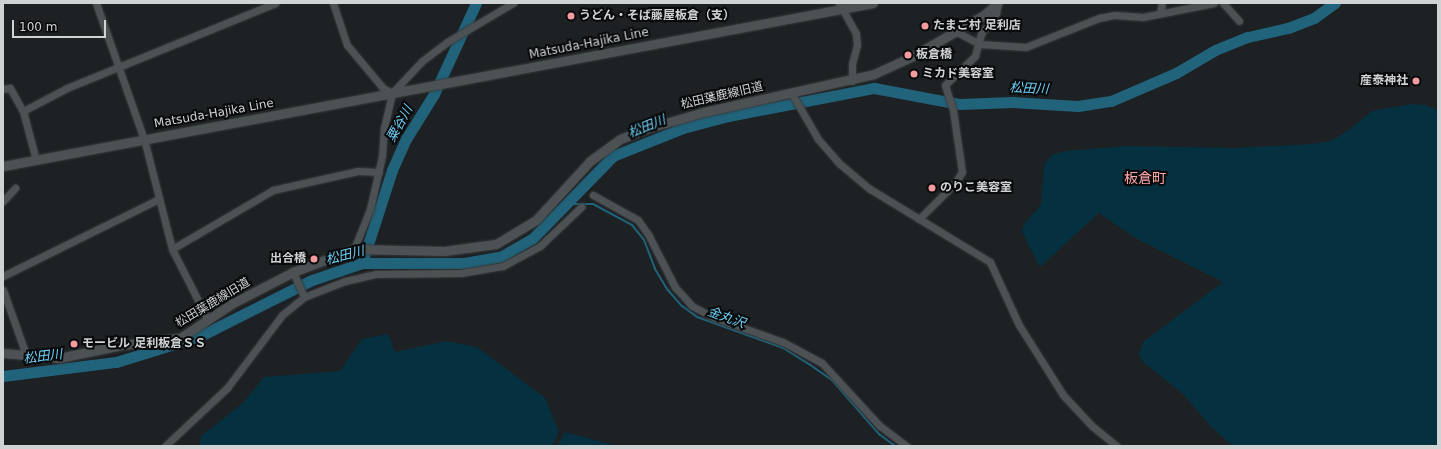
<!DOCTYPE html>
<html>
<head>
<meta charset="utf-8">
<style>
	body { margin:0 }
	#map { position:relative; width:1441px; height:449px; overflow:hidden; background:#1d2123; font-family:"DejaVu Sans","Noto Sans JP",sans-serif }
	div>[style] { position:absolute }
	.green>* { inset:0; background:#05303f }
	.stream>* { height:2px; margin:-1px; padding:0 1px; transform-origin:1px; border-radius:1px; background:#20637b }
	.river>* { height:11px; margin:-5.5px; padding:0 5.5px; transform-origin:5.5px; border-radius:5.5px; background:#20637b }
	.roads { filter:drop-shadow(0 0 1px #373b3c) drop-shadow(0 0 1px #373b3c) }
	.street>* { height:7px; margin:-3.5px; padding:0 3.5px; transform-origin:3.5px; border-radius:3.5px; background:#4c5154 }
	.secondary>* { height:9px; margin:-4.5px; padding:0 4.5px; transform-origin:4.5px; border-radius:4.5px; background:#4c5154 }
	.dots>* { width:11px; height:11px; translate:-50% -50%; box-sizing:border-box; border:2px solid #090a0b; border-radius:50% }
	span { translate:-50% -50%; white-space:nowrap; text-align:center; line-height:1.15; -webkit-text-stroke:4px #090a0b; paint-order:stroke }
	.poi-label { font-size:12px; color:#d0d3d4; font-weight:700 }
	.left { translate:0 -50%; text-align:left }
	.right { translate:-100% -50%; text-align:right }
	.street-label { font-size:12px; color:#d0d3d4 }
	.water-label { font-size:13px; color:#6fd0f7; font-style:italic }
	.quarter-label { font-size:14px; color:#fda8ad }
	.frame { position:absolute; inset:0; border:4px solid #d0d3d4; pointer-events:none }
	.scale { position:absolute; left:12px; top:20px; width:94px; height:18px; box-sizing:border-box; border:2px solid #d0d3d4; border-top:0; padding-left:5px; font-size:12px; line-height:14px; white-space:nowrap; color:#d0d3d4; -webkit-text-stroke:3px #090a0b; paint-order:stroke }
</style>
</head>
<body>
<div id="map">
	<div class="green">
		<i style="clip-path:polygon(1412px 104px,1426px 105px,1438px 110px,1438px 446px,1233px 446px,1213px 429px,1183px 394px,1143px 362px,1139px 354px,1143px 342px,1223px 282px,1137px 239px,1099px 213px,1040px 267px,1022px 232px,1023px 225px,1041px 205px,1044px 164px,1053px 154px,1066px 151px,1125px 146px,1237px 148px,1311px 144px,1331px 141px,1349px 130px,1372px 111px)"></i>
		<i style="clip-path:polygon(388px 334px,395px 352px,446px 341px,477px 347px,545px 398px,559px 432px,552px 446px,200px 446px,201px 436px,243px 403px,264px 377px,340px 371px,362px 339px)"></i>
		<i style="clip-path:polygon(565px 432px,617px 446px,557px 446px)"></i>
	</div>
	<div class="stream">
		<i style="left:567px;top:204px;width:26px"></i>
		<i style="left:593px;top:204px;width:44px;rotate:28.3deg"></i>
		<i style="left:632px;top:225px;width:19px;rotate:51deg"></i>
		<i style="left:644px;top:240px;width:31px;rotate:69deg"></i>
		<i style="left:655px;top:269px;width:23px;rotate:59deg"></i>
		<i style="left:667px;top:289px;width:23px;rotate:49deg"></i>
		<i style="left:682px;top:306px;width:19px;rotate:36deg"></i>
		<i style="left:697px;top:317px;width:91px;rotate:19.8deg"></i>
		<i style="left:783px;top:348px;width:31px;rotate:32deg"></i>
		<i style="left:809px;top:364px;width:28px;rotate:35deg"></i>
		<i style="left:832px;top:380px;width:72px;rotate:49deg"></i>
		<i style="left:879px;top:434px;width:20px;rotate:37deg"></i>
	</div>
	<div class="river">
		<i style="left:362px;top:263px;width:98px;rotate:-72.1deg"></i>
		<i style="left:392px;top:170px;width:34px;rotate:-66deg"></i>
		<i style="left:406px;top:139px;width:53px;rotate:-58.1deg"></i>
		<i style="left:434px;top:94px;width:100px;rotate:-65.2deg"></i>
		<i style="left:3px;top:376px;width:114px;rotate:-7.1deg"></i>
		<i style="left:116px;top:362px;width:41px;rotate:-17.1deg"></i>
		<i style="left:155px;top:350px;width:47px;rotate:-17.3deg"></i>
		<i style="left:200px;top:336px;width:125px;rotate:-26.6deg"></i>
		<i style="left:312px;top:280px;width:53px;rotate:-18.8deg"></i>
		<i style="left:362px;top:263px;width:102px"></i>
		<i style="left:464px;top:263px;width:39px;rotate:-10deg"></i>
		<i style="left:502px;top:256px;width:36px;rotate:-30deg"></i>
		<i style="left:533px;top:238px;width:115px;rotate:-45.7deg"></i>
		<i style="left:613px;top:156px;width:75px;rotate:-21.8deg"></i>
		<i style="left:683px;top:128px;width:47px;rotate:-14.9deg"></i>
		<i style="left:728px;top:116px;width:149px;rotate:-10.9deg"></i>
		<i style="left:874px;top:88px;width:86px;rotate:10.7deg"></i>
		<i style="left:959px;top:104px;width:54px;rotate:-2.1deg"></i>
		<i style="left:1013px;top:102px;width:65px;rotate:3.5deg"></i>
		<i style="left:1078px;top:106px;width:33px;rotate:-9deg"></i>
		<i style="left:1111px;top:101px;width:71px;rotate:-23.3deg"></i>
		<i style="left:1176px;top:73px;width:45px;rotate:-30.5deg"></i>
		<i style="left:1215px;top:50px;width:35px;rotate:-22deg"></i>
		<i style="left:1248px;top:37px;width:41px;rotate:-12.7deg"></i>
		<i style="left:1288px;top:28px;width:28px;rotate:-21deg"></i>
		<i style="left:1314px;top:18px;width:26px;rotate:-36deg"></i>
	</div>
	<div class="roads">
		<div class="street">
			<i style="left:96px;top:3px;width:144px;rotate:70.6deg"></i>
			<i style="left:144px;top:139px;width:114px;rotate:75.7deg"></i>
			<i style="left:172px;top:249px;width:117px;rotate:-30.3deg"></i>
			<i style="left:273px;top:190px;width:87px;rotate:-12.6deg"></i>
			<i style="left:358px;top:171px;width:21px;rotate:3deg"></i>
			<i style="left:333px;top:3px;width:44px;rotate:71.6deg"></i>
			<i style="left:347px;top:45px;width:56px;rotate:50.1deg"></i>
			<i style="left:383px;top:88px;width:10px;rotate:29deg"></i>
			<i style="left:839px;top:3px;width:35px;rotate:61deg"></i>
			<i style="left:856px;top:34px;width:11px;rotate:85deg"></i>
			<i style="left:857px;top:45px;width:20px;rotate:105deg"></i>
			<i style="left:852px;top:64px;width:17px;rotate:90deg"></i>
			<i style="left:1223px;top:3px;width:24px;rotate:48deg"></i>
			<i style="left:1160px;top:13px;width:10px;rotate:-79deg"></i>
			<i style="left:955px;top:31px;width:27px;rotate:28deg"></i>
			<i style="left:979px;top:44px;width:47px;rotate:3.7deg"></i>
			<i style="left:1026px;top:47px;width:79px;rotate:-21.7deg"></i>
			<i style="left:1099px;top:18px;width:15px;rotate:-11deg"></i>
			<i style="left:1114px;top:15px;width:29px;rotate:4deg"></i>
			<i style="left:1143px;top:17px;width:72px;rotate:-11.2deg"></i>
			<i style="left:3px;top:89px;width:7px;rotate:-8deg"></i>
			<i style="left:10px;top:88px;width:26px;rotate:61deg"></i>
			<i style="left:23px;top:111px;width:51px;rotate:75.1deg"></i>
			<i style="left:792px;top:94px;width:52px;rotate:60deg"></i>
			<i style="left:818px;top:139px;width:33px;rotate:49deg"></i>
			<i style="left:840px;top:164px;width:39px;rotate:40deg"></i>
			<i style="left:870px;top:189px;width:140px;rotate:31.3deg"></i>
			<i style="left:990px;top:262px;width:69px;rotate:65.3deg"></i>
			<i style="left:1019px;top:325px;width:83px;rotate:57.8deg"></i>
			<i style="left:1063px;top:395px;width:42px;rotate:46.9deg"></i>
			<i style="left:1092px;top:426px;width:32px;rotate:39deg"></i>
			<i style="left:23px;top:111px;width:50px;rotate:-27.6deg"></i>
			<i style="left:67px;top:88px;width:225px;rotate:-22.2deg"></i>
			<i style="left:593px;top:195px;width:51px;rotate:29.1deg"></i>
			<i style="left:638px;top:220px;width:19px;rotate:55deg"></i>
			<i style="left:649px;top:236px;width:57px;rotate:63deg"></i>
			<i style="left:675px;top:287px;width:25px;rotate:48deg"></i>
			<i style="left:692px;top:306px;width:24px;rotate:28deg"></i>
			<i style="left:713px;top:317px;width:74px;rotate:19.7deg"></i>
			<i style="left:783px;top:342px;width:44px;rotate:28.3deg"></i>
			<i style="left:822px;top:363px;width:86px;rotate:47.4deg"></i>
			<i style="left:880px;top:426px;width:34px;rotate:37deg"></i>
			<i style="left:3px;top:201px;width:18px;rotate:-47deg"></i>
			<i style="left:919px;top:219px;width:51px;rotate:-45deg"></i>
			<i style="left:955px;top:183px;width:13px;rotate:-58deg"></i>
			<i style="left:962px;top:172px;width:63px;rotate:-98.3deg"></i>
			<i style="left:953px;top:110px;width:26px;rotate:-108deg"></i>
			<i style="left:945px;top:85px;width:42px;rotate:-44deg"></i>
			<i style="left:975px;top:56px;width:23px;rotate:-75deg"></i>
			<i style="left:981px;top:34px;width:26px;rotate:-54deg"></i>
			<i style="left:996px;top:13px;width:10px;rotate:-79deg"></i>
			<i style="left:172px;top:249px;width:80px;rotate:63.1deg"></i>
			<i style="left:354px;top:249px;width:43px;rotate:-68.2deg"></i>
			<i style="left:370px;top:209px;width:54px;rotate:-77.2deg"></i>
			<i style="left:382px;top:156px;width:28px;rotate:-86deg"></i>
			<i style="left:384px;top:128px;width:36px;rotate:-77deg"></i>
			<i style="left:392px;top:93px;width:44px;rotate:-46.8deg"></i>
			<i style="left:422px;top:61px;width:31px;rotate:-37deg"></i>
			<i style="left:447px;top:42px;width:77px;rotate:-30.6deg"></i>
			<i style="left:293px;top:272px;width:27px;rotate:66deg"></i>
			<i style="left:3px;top:276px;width:174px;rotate:-26.3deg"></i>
			<i style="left:3px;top:290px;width:63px;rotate:70.4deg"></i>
			<i style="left:24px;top:349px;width:7px;rotate:90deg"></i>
			<i style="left:165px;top:446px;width:85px;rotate:-43.1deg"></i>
			<i style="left:227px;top:388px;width:91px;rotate:-53deg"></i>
			<i style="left:282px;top:315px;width:28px;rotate:-39deg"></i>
			<i style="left:304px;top:297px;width:44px;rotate:-21.3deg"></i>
			<i style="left:345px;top:281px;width:32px;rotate:-13deg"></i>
			<i style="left:376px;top:274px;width:85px;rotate:-0.7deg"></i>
			<i style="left:461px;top:273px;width:43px;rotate:-9.5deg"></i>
			<i style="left:503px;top:266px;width:42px;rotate:-28.4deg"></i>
			<i style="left:540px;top:246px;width:57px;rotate:-43.6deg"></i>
		</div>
		<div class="secondary">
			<i style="left:3px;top:166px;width:885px;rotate:-10.61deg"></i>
			<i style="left:3px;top:353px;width:56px;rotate:5.1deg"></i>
			<i style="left:59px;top:358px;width:64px;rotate:-11.7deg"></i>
			<i style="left:122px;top:345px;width:58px;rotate:-6.9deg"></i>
			<i style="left:180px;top:338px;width:64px;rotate:-33.4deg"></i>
			<i style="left:233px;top:303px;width:68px;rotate:-27.3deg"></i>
			<i style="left:293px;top:272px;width:65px;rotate:-20.7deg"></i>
			<i style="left:354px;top:249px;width:90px;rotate:1.3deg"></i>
			<i style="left:444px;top:251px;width:52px;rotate:-7.7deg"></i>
			<i style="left:496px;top:244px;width:47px;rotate:-31deg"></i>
			<i style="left:536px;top:220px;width:80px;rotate:-47.5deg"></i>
			<i style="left:590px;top:161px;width:37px;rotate:-36deg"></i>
			<i style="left:620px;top:139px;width:34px;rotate:-21deg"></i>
			<i style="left:652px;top:127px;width:54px;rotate:-16.1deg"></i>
			<i style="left:704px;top:112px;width:174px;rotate:-12.6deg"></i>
			<i style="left:874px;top:74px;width:43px;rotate:-24.8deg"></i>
			<i style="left:913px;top:56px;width:82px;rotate:-30deg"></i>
			<i style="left:984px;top:15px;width:18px;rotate:-41deg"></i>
		</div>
	</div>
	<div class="dots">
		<i style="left:571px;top:16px;background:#f49b9f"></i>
		<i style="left:925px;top:26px;background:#f49b9f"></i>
		<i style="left:908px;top:55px;background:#f49b9f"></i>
		<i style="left:914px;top:74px;background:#f49b9f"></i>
		<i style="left:1416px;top:81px;background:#f49b9f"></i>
		<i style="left:932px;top:188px;background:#f49b9f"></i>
		<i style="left:314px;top:259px;background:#f49b9f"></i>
		<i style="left:74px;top:344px;background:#f49b9f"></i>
	</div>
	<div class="poi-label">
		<span class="left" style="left:579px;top:16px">うどん・そば藤屋板倉（支）</span>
		<span class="left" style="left:933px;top:26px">たまご村 足利店</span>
		<span class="left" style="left:916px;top:55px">板倉橋</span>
		<span class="left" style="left:922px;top:74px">ミカド美容室</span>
		<span class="right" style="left:1408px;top:81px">産泰神社</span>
		<span class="left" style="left:940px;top:188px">のりこ美容室</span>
		<span class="right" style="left:306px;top:259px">出合橋</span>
		<span class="left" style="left:82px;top:344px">モービル 足利板倉ＳＳ</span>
	</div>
	<div class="street-label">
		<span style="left:589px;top:44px;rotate:-11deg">Matsuda-Hajika Line</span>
		<span style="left:722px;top:96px;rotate:-13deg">松田葉鹿線旧道</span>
		<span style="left:214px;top:114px;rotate:-10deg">Matsuda-Hajika Line</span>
		<span style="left:213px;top:303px;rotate:-31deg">松田葉鹿線旧道</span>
	</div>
	<div class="water-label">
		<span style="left:1029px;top:89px;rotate:3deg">松田川</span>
		<span style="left:400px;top:124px;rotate:-61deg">粟谷川</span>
		<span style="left:647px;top:127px;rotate:-22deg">松田川</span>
		<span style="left:345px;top:256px;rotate:-14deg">松田川</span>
		<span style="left:726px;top:318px;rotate:20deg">金丸沢</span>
		<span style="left:43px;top:357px;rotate:-7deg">松田川</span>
	</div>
	<div class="quarter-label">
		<span style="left:1145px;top:178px">板倉町</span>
	</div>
	<div class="frame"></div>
	<div class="scale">100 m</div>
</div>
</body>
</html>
